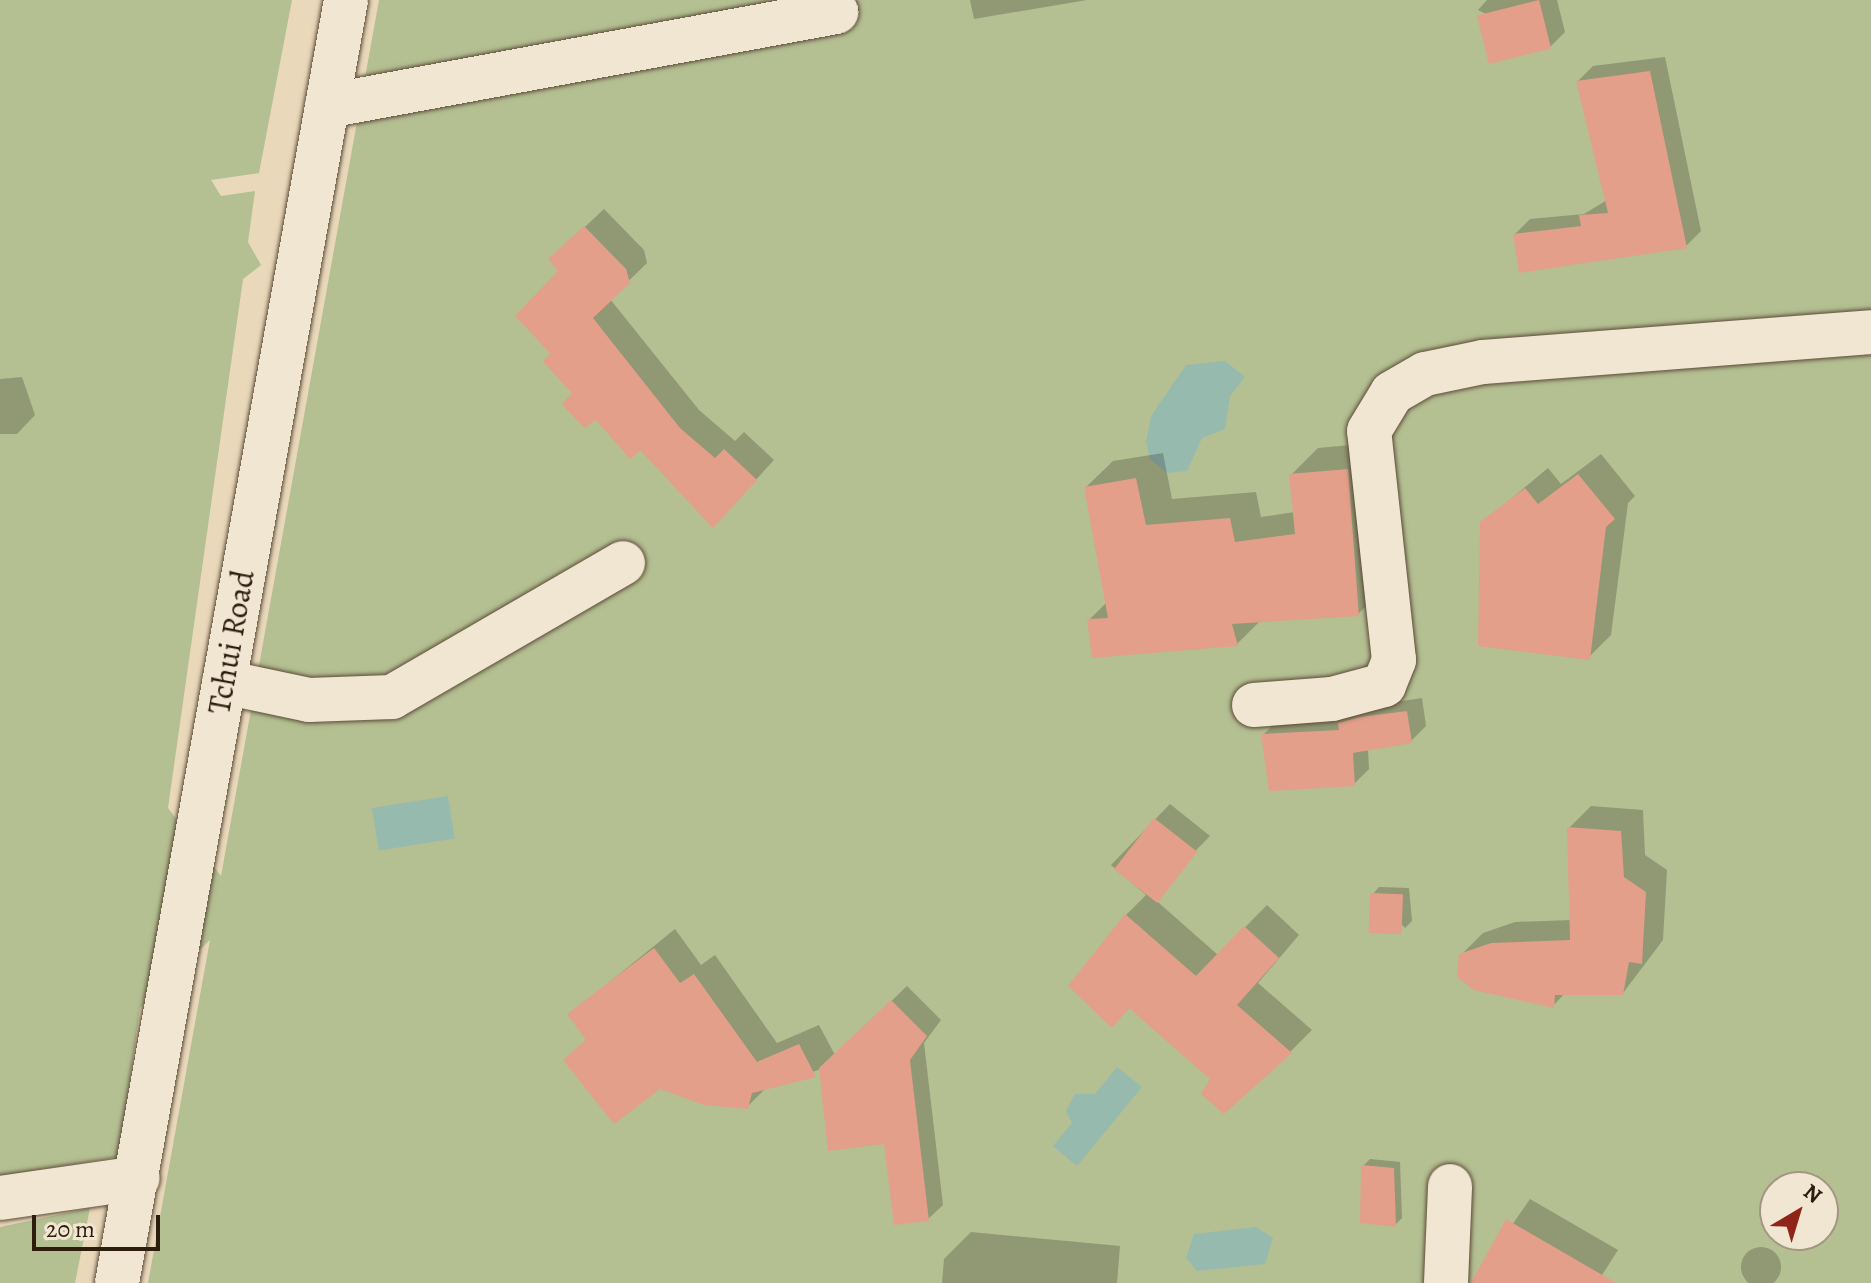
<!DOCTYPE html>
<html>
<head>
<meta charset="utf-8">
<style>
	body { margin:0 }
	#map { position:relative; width:1871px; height:1283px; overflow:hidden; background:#e9d8ba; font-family:Alegreya,serif }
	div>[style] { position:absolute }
	.green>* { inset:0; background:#b4bf92 }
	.water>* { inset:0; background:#97baaf; transform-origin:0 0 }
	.shadow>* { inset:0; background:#0003 }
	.round { border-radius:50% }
	.building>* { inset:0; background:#e39f8a; transform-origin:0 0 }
	.roads { filter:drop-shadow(0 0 2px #5c4c38) drop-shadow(0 0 2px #5c4c38) }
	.minor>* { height:44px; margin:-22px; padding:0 22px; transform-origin:22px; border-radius:22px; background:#f1e6d2 }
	span { translate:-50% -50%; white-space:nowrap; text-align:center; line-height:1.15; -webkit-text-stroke:6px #f1e6d2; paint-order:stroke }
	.street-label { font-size:32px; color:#2d1d0d }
	.north { position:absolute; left:1759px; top:1171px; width:80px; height:80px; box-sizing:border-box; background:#f1e6d2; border:2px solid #a39683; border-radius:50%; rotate:38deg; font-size:22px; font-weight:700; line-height:32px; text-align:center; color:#2d1d0d }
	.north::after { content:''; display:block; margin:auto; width:28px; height:36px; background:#8f2418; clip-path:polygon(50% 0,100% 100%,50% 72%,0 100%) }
	.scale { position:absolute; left:32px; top:1215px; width:128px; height:36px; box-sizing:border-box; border:4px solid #2d1d0d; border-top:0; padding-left:10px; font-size:24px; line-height:28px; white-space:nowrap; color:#2d1d0d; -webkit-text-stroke:6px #f1e6d2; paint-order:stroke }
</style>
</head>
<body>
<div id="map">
	<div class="green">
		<i style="clip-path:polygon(evenodd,0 0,292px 0,259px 173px,211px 180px,221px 196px,255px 191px,248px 242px,261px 265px,243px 279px,168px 808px,221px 876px,379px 0,1871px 0,1871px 1283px,148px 1283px,210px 940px,140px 1008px,119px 1157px,0 1176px,0 0,1775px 1187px,1823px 1187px,1823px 1235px,1775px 1235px,1775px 1187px)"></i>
		<i style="clip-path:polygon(90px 1208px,75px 1283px,0 1283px,0 1227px)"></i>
	</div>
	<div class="water">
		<i style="clip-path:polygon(1225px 361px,1245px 377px,1230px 396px,1225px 429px,1202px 438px,1187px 471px,1167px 473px,1150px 459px,1146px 442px,1151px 416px,1186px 365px)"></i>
		<i style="left:448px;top:796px;width:43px;height:77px;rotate:81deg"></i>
		<i style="clip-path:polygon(1117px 1067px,1142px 1087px,1077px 1166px,1053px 1146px,1072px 1123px,1066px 1111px,1075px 1094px,1095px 1094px)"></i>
		<i style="clip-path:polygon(1256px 1227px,1273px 1238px,1265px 1264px,1197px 1271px,1186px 1258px,1194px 1234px)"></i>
	</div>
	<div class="shadow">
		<i style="clip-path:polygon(970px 0,1087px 0,974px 19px)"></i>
		<i style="clip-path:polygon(1487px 0,1557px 0,1565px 32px,1550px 47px,1478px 10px)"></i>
		<i style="clip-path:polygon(1665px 57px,1701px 231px,1686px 246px,1515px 234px,1530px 219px,1584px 214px,1607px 200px,1578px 81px,1593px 66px)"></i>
		<i style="clip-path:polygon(604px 209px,644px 250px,647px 263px,610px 299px,699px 410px,735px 441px,744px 432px,774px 460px,731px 507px,596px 417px,553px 353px,570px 241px)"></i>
		<i style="clip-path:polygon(22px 377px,35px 415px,17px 434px,0 434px,0 379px)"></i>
		<i style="clip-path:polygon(1374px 443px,1385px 588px,1358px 614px,1261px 620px,1237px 644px,1089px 620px,1107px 602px,1086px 487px,1113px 461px,1163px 453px,1172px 499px,1256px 492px,1261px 517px,1295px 512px,1291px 475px,1318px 448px)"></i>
		<i style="clip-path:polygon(1601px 454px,1635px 496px,1628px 503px,1611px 635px,1589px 657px,1482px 523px,1548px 468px,1561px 484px)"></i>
		<i style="clip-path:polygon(1422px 698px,1426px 726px,1411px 741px,1368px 749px,1369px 769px,1354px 784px,1263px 735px,1278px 720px)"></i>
		<i style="clip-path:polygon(1170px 804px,1210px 836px,1151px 896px,1218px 955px,1267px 905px,1299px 935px,1258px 983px,1312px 1030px,1290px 1052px,1130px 1007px,1112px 1025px,1126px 915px,1146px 895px,1111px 865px)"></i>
		<i style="clip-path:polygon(1591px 806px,1643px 810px,1645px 855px,1667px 870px,1663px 940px,1623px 993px,1565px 993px,1553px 1006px,1461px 955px,1483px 933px,1515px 922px,1571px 920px,1569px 828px)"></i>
		<i style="clip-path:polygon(1379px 887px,1409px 888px,1412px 921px,1405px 928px,1373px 894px)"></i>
		<i style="clip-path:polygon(675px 929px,701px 965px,715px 955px,777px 1043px,819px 1025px,835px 1055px,907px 986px,941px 1020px,924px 1043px,943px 1205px,928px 1219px,886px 1142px,821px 1069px,766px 1088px,747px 1107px,588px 1038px,570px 1014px)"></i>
		<i style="clip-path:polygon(1370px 1159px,1400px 1162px,1402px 1218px,1395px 1225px,1363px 1166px)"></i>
		<i style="clip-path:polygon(1530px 1199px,1618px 1250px,1597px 1283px,1472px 1283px)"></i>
		<i style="clip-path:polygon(971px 1232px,1120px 1246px,1117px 1283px,942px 1283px,944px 1259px)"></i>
		<i class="round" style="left:1741px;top:1247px;width:40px;height:40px"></i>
	</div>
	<div class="building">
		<i style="left:1539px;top:0;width:50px;height:64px;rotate:76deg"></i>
		<i style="clip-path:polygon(1650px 71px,1687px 248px,1519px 273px,1513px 234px,1581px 226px,1579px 215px,1608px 213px,1576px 81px)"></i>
		<i style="clip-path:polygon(584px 226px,626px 269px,630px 283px,593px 318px,680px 428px,715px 458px,724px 449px,757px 480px,713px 528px,640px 450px,630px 459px,596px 420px,584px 428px,562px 404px,572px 393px,543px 362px,550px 353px,515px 316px,558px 271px,548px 259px)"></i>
		<i style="clip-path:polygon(1348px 469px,1359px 616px,1232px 624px,1238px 646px,1092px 658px,1087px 619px,1108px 618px,1084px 487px,1136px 478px,1146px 525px,1230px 518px,1235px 542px,1295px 534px,1289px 474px)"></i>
		<i style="clip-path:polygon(1578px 474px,1615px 519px,1606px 527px,1590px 660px,1478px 646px,1480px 522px,1525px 488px,1538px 504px)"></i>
		<i style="clip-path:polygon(1407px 711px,1412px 743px,1353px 753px,1355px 786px,1269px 791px,1261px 734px,1339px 730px,1338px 723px,1360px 717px)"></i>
		<i style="left:1154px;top:818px;width:55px;height:65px;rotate:38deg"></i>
		<i style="clip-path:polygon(1567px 827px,1621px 831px,1624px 877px,1646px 892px,1642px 964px,1629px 962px,1623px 995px,1555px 995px,1554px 1008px,1474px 990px,1457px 977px,1459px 954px,1491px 943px,1570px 940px)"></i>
		<i style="left:1370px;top:893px;width:33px;height:40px;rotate:2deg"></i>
		<i style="clip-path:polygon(1125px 914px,1196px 976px,1244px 926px,1279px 958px,1237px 1005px,1292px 1053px,1224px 1114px,1201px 1094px,1210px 1079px,1129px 1008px,1112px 1028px,1068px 986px)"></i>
		<i style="clip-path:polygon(654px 948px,680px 983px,694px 974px,757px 1062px,799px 1044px,816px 1077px,752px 1093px,748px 1109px,704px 1105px,660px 1089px,614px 1124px,563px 1060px,586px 1040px,567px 1014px)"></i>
		<i style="clip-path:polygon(891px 1000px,927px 1036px,910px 1060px,929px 1221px,894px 1225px,884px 1144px,828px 1151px,819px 1068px)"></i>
		<i style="clip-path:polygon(1361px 1165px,1394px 1168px,1396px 1227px,1360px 1223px)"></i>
		<i style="clip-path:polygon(1506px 1219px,1616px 1283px,1471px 1283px)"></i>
	</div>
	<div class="roads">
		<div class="minor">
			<i style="left:327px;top:106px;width:518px;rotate:-10.46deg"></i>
			<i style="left:224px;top:682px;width:87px;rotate:12deg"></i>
			<i style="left:309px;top:700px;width:83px;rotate:-2.1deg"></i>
			<i style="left:392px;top:697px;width:267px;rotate:-30.1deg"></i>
			<i style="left:1254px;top:705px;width:78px;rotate:-4.4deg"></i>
			<i style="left:1332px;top:699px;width:54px;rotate:-15.1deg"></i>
			<i style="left:1384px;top:685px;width:27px;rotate:-68deg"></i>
			<i style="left:1394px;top:660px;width:230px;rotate:-96.2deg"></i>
			<i style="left:1369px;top:431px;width:44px;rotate:-58.8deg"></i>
			<i style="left:1392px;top:393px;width:38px;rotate:-30deg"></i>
			<i style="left:1425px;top:374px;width:59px;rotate:-11.7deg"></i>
			<i style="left:1483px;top:362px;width:389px;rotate:-4.4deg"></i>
			<i style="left:0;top:1198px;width:139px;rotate:-8.2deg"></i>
			<i style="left:117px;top:1283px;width:1303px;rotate:-79.88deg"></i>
			<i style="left:1446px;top:1283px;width:97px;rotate:-87.6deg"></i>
		</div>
	</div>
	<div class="street-label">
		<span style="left:231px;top:642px;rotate:-80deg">Tchui Road</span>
	</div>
	<div class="north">N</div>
	<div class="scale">20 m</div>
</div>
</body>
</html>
